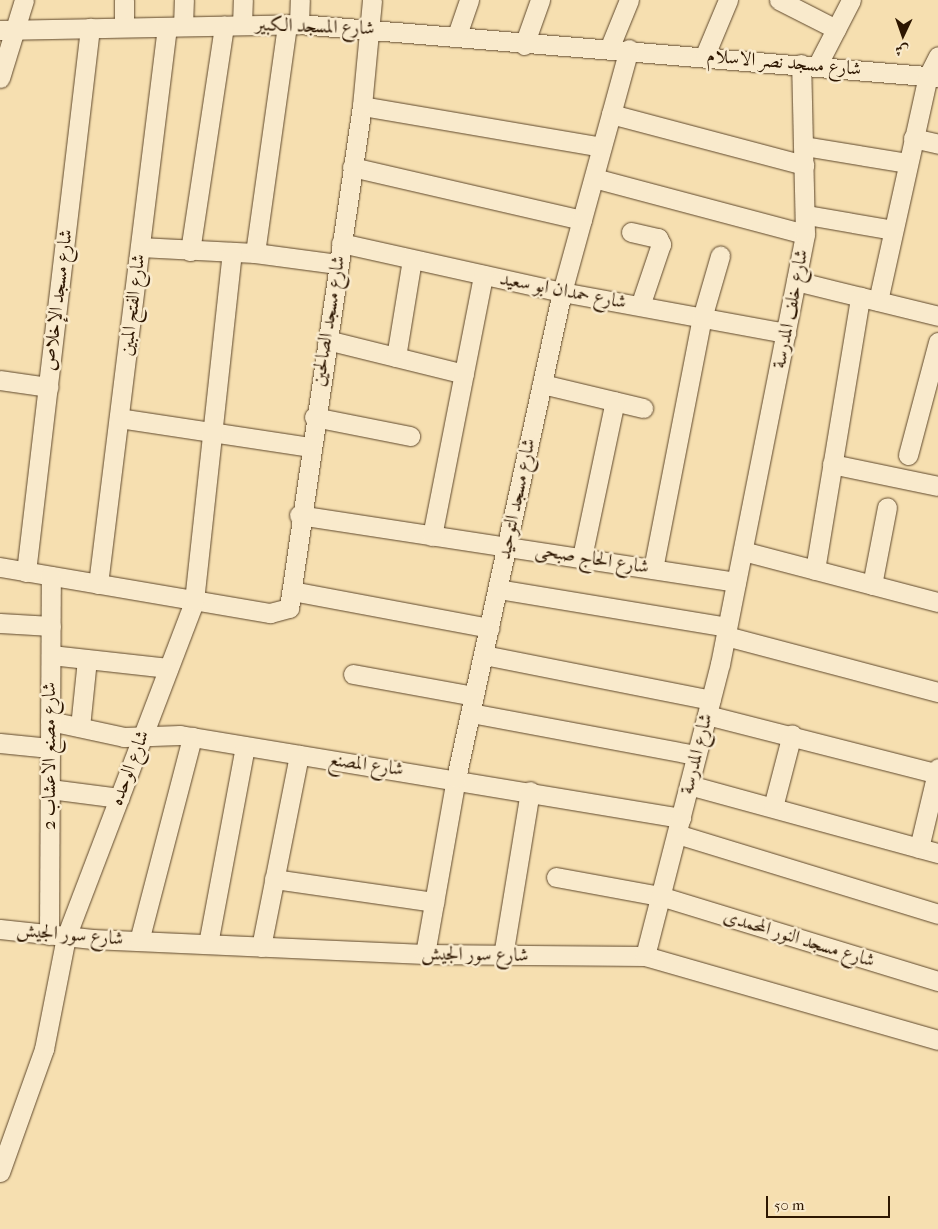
<!DOCTYPE html>
<html>
<head>
<meta charset="utf-8">
<style>
	body { margin:0 }
	#map { position:relative; width:938px; height:1229px; overflow:hidden; background:#f6dfb0; font-family:"IM FELL French Canon",Amiri,serif }
	div>[style] { position:absolute }
	.roads { filter:drop-shadow(0 0 1px #5f482c) drop-shadow(0 0 1px #5f482c) }
	.street>* { height:19px; margin:-9.5px; padding:0 9.5px; transform-origin:9.5px; border-radius:9.5px; background:#f9eacc }
	span { translate:-50% -50%; white-space:nowrap; text-align:center; line-height:1.15; -webkit-text-stroke:5px #f9eacc; paint-order:stroke }
	.street-label { font-size:19px; color:#2d1600 }
	.north { position:absolute; left:878px; top:10px; width:50px; height:50px; -webkit-text-stroke:4px #f9eacc; paint-order:stroke; rotate:183deg; font-size:14px; font-weight:700; line-height:20px; text-align:center; color:#2d1600 }
	.north::after { content:''; display:block; margin:auto; width:18px; height:22px; background:#2d1600; clip-path:polygon(50% 0,100% 100%,50% 72%,0 100%) }
	.scale { position:absolute; left:766px; top:1196px; width:124px; height:22px; box-sizing:border-box; border:2px solid #2d1600; border-top:0; padding-left:6px; font-size:15px; line-height:18px; white-space:nowrap; color:#2d1600; -webkit-text-stroke:4px #f9eacc; paint-order:stroke }
</style>
</head>
<body>
<div id="map">
	<div class="roads">
		<div class="street">
			<i style="left:779px;top:0;width:64px;rotate:27deg"></i>
			<i style="left:299px;top:24px;width:24px;rotate:-88deg"></i>
			<i style="left:242px;top:25px;width:25px;rotate:-88deg"></i>
			<i style="left:183px;top:26px;width:26px;rotate:-88deg"></i>
			<i style="left:124px;top:27px;width:27px;rotate:-90deg"></i>
			<i style="left:0;top:30px;width:299px;rotate:-1.1deg"></i>
			<i style="left:299px;top:24px;width:641px;rotate:4.74deg"></i>
			<i style="left:457px;top:35px;width:37px;rotate:-71deg"></i>
			<i style="left:524px;top:45px;width:48px;rotate:-70.4deg"></i>
			<i style="left:609px;top:49px;width:53px;rotate:-67.8deg"></i>
			<i style="left:705px;top:55px;width:60px;rotate:-67.3deg"></i>
			<i style="left:817px;top:66px;width:74px;rotate:-62.7deg"></i>
			<i style="left:0;top:78px;width:82px;rotate:-72.9deg"></i>
			<i style="left:362px;top:106px;width:243px;rotate:9.7deg"></i>
			<i style="left:611px;top:114px;width:200px;rotate:14.8deg"></i>
			<i style="left:913px;top:138px;width:26px;rotate:13deg"></i>
			<i style="left:804px;top:146px;width:104px;rotate:9.4deg"></i>
			<i style="left:352px;top:167px;width:236px;rotate:13deg"></i>
			<i style="left:594px;top:178px;width:218px;rotate:14.9deg"></i>
			<i style="left:807px;top:215px;width:87px;rotate:9.9deg"></i>
			<i style="left:631px;top:232px;width:28px;rotate:13deg"></i>
			<i style="left:658px;top:238px;width:7px;rotate:63deg"></i>
			<i style="left:661px;top:244px;width:65px;rotate:108.7deg"></i>
			<i style="left:341px;top:243px;width:226px;rotate:12.5deg"></i>
			<i style="left:562px;top:292px;width:228px;rotate:10.4deg"></i>
			<i style="left:140px;top:247px;width:115px;rotate:3deg"></i>
			<i style="left:255px;top:253px;width:83px;rotate:7.6deg"></i>
			<i style="left:190px;top:251px;width:228px;rotate:-81.4deg"></i>
			<i style="left:255px;top:253px;width:231px;rotate:-82deg"></i>
			<i style="left:796px;top:281px;width:146px;rotate:13.8deg"></i>
			<i style="left:878px;top:301px;width:230px;rotate:-77.5deg"></i>
			<i style="left:928px;top:76px;width:22px;rotate:-63deg"></i>
			<i style="left:327px;top:340px;width:141px;rotate:13.9deg"></i>
			<i style="left:396px;top:357px;width:99px;rotate:-80.7deg"></i>
			<i style="left:0;top:380px;width:49px;rotate:8.3deg"></i>
			<i style="left:542px;top:384px;width:104px;rotate:13.4deg"></i>
			<i style="left:314px;top:417px;width:98px;rotate:11.2deg"></i>
			<i style="left:119px;top:418px;width:193px;rotate:8.6deg"></i>
			<i style="left:908px;top:455px;width:117px;rotate:-75.1deg"></i>
			<i style="left:832px;top:464px;width:108px;rotate:11.7deg"></i>
			<i style="left:299px;top:515px;width:442px;rotate:8.7deg"></i>
			<i style="left:432px;top:536px;width:266px;rotate:-78.9deg"></i>
			<i style="left:743px;top:551px;width:202px;rotate:14.7deg"></i>
			<i style="left:582px;top:557px;width:159px;rotate:-78.1deg"></i>
			<i style="left:0;top:567px;width:274px;rotate:9.7deg"></i>
			<i style="left:270px;top:613px;width:20px;rotate:-15deg"></i>
			<i style="left:289px;top:608px;width:507px;rotate:-81.73deg"></i>
			<i style="left:362px;top:106px;width:106px;rotate:-84.6deg"></i>
			<i style="left:653px;top:569px;width:256px;rotate:-79deg"></i>
			<i style="left:702px;top:318px;width:65px;rotate:-73.8deg"></i>
			<i style="left:815px;top:570px;width:277px;rotate:-80.6deg"></i>
			<i style="left:26px;top:572px;width:548px;rotate:-83.29deg"></i>
			<i style="left:98px;top:584px;width:561px;rotate:-82.94deg"></i>
			<i style="left:872px;top:585px;width:79px;rotate:-79.1deg"></i>
			<i style="left:498px;top:589px;width:232px;rotate:9.4deg"></i>
			<i style="left:292px;top:591px;width:201px;rotate:10.6deg"></i>
			<i style="left:0;top:623px;width:51px;rotate:3.4deg"></i>
			<i style="left:726px;top:636px;width:219px;rotate:14.8deg"></i>
			<i style="left:51px;top:655px;width:118px;rotate:6.3deg"></i>
			<i style="left:484px;top:655px;width:231px;rotate:11.2deg"></i>
			<i style="left:353px;top:674px;width:123px;rotate:10.3deg"></i>
			<i style="left:471px;top:713px;width:229px;rotate:10.6deg"></i>
			<i style="left:707px;top:715px;width:238px;rotate:14.3deg"></i>
			<i style="left:50px;top:721px;width:76px;rotate:12.2deg"></i>
			<i style="left:124px;top:737px;width:56px;rotate:-2deg"></i>
			<i style="left:180px;top:735px;width:508px;rotate:9.41deg"></i>
			<i style="left:80px;top:727px;width:68px;rotate:-84.1deg"></i>
			<i style="left:0;top:743px;width:50px;rotate:5.7deg"></i>
			<i style="left:689px;top:785px;width:258px;rotate:15.3deg"></i>
			<i style="left:50px;top:789px;width:70px;rotate:7.4deg"></i>
			<i style="left:773px;top:807px;width:75px;rotate:-75.4deg"></i>
			<i style="left:677px;top:834px;width:273px;rotate:17deg"></i>
			<i style="left:919px;top:848px;width:82px;rotate:-76.6deg"></i>
			<i style="left:556px;top:877px;width:106px;rotate:10.4deg"></i>
			<i style="left:660px;top:896px;width:291px;rotate:17deg"></i>
			<i style="left:274px;top:879px;width:162px;rotate:8.2deg"></i>
			<i style="left:0;top:929px;width:93px;rotate:6.2deg"></i>
			<i style="left:92px;top:939px;width:333px;rotate:2.6deg"></i>
			<i style="left:425px;top:954px;width:220px;rotate:0.5deg"></i>
			<i style="left:645px;top:956px;width:305px;rotate:16deg"></i>
			<i style="left:49px;top:935px;width:359px;rotate:-89.7deg"></i>
			<i style="left:139px;top:941px;width:211px;rotate:-75.4deg"></i>
			<i style="left:208px;top:944px;width:201px;rotate:-79.4deg"></i>
			<i style="left:261px;top:947px;width:196px;rotate:-78.8deg"></i>
			<i style="left:425px;top:954px;width:179px;rotate:-80deg"></i>
			<i style="left:456px;top:778px;width:497px;rotate:-77.7deg"></i>
			<i style="left:562px;top:292px;width:252px;rotate:-74.6deg"></i>
			<i style="left:503px;top:956px;width:167px;rotate:-80.7deg"></i>
			<i style="left:645px;top:956px;width:301px;rotate:-75.6deg"></i>
			<i style="left:720px;top:664px;width:438px;rotate:-78.8deg"></i>
			<i style="left:805px;top:234px;width:170px;rotate:-91.3deg"></i>
			<i style="left:0;top:1172px;width:131px;rotate:-70.3deg"></i>
			<i style="left:44px;top:1049px;width:114px;rotate:-78.9deg"></i>
			<i style="left:66px;top:937px;width:360px;rotate:-69.1deg"></i>
			<i style="left:194px;top:601px;width:351px;rotate:-83.8deg"></i>
		</div>
	</div>
	<div class="street-label">
		<span style="left:315px;top:27px;rotate:2deg">شارع المسجد الكبير</span>
		<span style="left:784px;top:63px;rotate:5deg">شارع مسجد نصر الاسلام</span>
		<span style="left:563px;top:291px;rotate:11deg">شارع حمدان ابو سعيد</span>
		<span style="left:58px;top:300px;rotate:-83deg">شارع مسجد الإخلاص</span>
		<span style="left:133px;top:305px;rotate:-83deg">شارع الفتح المبين</span>
		<span style="left:791px;top:309px;rotate:-79deg">شارع خلف المدرسة</span>
		<span style="left:329px;top:321px;rotate:-81deg">شارع مسجد الصالحين</span>
		<span style="left:517px;top:499px;rotate:-78deg">شارع مسجد التوحيد</span>
		<span style="left:592px;top:559px;rotate:9deg">شارع الحاج صبحى</span>
		<span style="left:697px;top:754px;rotate:-76deg">شارع المدرسة</span>
		<span style="left:50px;top:756px;rotate:-90deg">شارع مصنع الاعشاب 2</span>
		<span style="left:366px;top:765px;rotate:8deg">شارع المصنع</span>
		<span style="left:130px;top:768px;rotate:-69deg">شارع الوحده</span>
		<span style="left:70px;top:935px;rotate:5deg">شارع سور الجيش</span>
		<span style="left:799px;top:939px;rotate:17deg">شارع مسجد النور المحمدى</span>
		<span style="left:475px;top:955px;rotate:1deg">شارع سور الجيش</span>
	</div>
	<div class="north">ش</div>
	<div class="scale">50 m</div>
</div>
</body>
</html>
